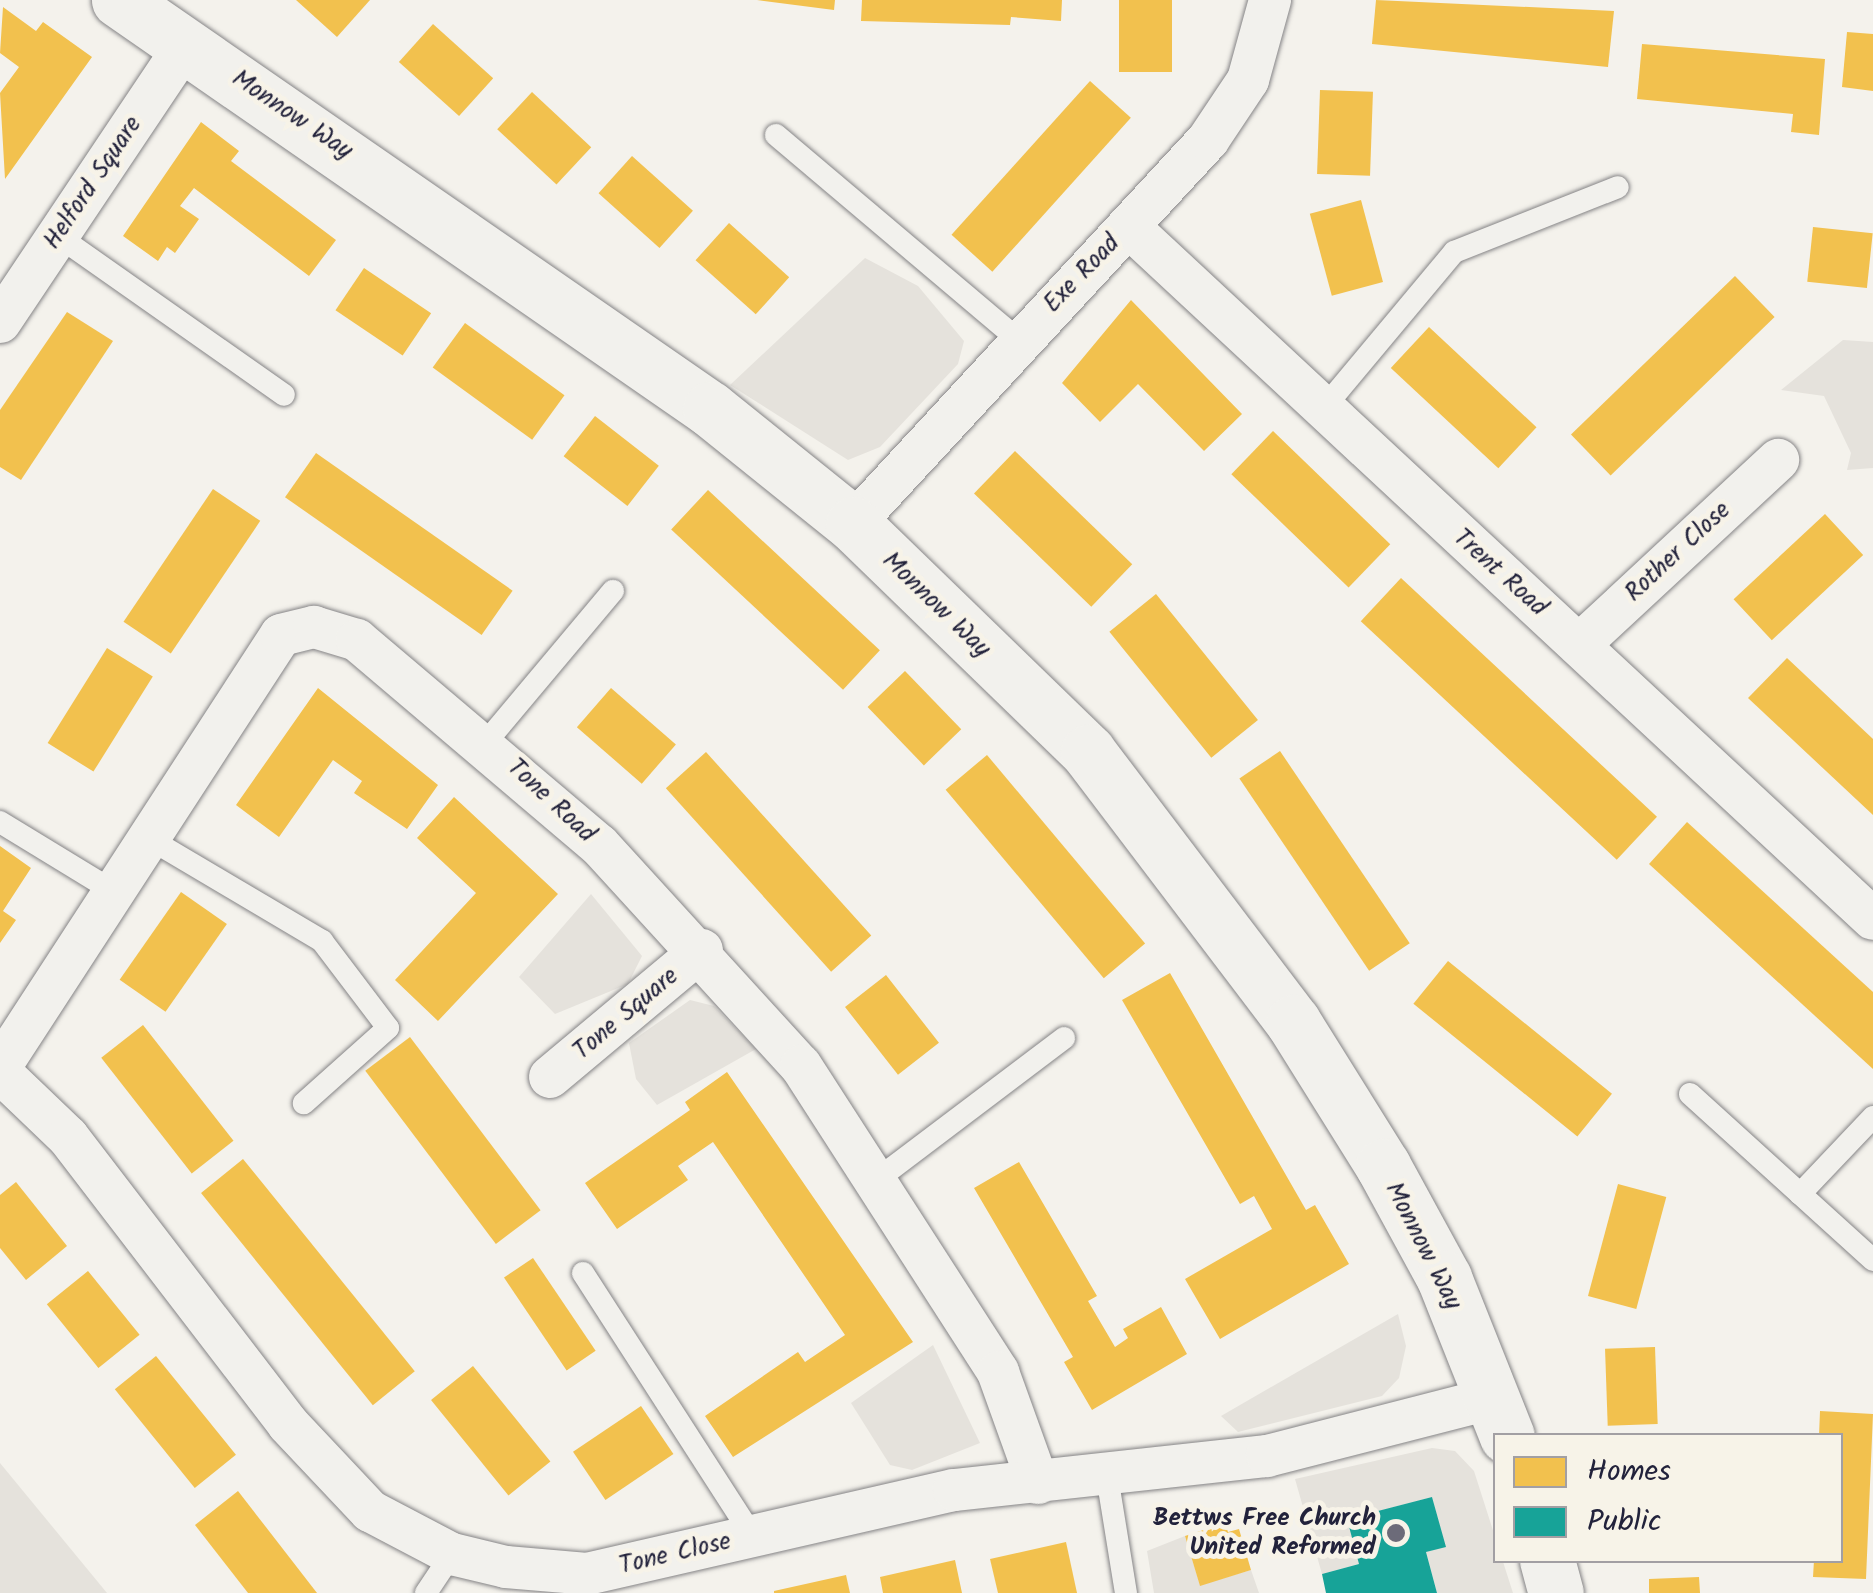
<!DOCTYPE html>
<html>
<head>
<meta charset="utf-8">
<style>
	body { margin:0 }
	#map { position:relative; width:1873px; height:1593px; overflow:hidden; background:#f4f2ec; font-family:Kalam,sans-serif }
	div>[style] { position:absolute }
	.built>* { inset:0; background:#e5e2dc }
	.homes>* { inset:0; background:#f2c14e; transform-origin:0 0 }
	.public>* { inset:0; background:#17a398 }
	.roads { filter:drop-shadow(0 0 2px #858486) drop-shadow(0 0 2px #858486) }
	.lane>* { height:22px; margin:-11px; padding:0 11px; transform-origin:11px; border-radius:11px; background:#f2f1ed }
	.street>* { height:42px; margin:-21px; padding:0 21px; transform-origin:21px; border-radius:21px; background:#f2f1ed }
	.secondary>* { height:55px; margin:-27.5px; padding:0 27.5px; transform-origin:27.5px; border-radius:27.5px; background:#f2f1ed }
	.dots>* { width:28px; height:28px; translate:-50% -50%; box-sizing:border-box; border:5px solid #f7f3e8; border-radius:50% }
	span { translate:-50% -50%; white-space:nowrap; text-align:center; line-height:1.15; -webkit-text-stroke:10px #f7f3e8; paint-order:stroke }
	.street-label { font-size:25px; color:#22223b }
	.poi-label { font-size:25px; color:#22223b; font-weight:700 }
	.right { translate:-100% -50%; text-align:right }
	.legend { position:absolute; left:1493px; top:1433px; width:350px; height:130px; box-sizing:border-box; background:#f7f3e8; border:2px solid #a29fa3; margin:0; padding:12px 18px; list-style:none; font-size:30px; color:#22223b }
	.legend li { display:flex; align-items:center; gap:20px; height:50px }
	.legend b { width:50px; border:2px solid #a29fa3 }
</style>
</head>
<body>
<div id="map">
	<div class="built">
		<i style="clip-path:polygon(865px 258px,918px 286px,964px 341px,958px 364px,880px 447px,848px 460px,730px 385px)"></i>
		<i style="clip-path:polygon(1843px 340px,1873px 342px,1873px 468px,1847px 470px,1851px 453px,1824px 396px,1781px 390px)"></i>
		<i style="clip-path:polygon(591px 894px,642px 956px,628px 984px,555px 1014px,519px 977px)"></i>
		<i style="clip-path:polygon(690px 1000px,714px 1006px,756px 1049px,657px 1105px,636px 1079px,629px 1043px)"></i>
		<i style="clip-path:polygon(1398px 1314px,1406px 1346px,1399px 1378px,1382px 1396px,1238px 1432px,1221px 1416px)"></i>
		<i style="clip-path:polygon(933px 1345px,980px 1443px,912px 1470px,890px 1465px,851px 1403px)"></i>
		<i style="clip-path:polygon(1432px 1448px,1455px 1451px,1474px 1471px,1513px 1593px,1437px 1593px,1426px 1552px,1445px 1546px,1432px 1497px,1348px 1519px,1359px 1564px,1322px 1574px,1295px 1479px)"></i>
		<i style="clip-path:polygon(0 1463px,107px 1593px,0 1593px)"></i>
		<i style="clip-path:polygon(1185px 1536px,1200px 1585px,1251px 1570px,1259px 1593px,1154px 1593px,1147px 1551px)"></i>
	</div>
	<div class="homes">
		<i style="clip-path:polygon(296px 0,370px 0,337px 37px)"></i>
		<i style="clip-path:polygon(757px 0,835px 0,834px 10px)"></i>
		<i style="clip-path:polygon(862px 0,1062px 0,1061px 21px,1011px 17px,1010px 25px,861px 21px)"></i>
		<i style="left:1119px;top:0;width:53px;height:72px"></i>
		<i style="clip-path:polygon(1376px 0,1614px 11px,1608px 67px,1372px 44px)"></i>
		<i style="clip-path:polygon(3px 7px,36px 31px,43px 22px,92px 57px,5px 179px,0 93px,19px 67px,0 53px)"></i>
		<i style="left:433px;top:24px;width:81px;height:51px;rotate:42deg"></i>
		<i style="clip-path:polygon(1847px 32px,1873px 34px,1873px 91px,1842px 87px)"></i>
		<i style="clip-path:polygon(1642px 44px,1825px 59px,1819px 135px,1791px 132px,1793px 114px,1637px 99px)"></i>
		<i style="left:1090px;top:81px;width:55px;height:207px;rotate:42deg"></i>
		<i style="left:1320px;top:90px;width:53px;height:84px;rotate:2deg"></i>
		<i style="left:532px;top:92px;width:81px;height:51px;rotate:43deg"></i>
		<i style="clip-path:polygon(201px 122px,239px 151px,231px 161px,336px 240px,309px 276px,194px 188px,180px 206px,199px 219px,175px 253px,167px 247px,158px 261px,123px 236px)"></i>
		<i style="left:632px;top:156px;width:82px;height:50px;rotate:42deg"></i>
		<i style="left:1361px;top:200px;width:85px;height:53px;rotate:75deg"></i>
		<i style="left:729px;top:223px;width:81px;height:50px;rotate:42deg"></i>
		<i style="left:1813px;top:227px;width:60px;height:55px;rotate:6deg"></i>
		<i style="left:364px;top:268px;width:81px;height:51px;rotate:34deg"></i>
		<i style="left:1735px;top:276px;width:57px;height:228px;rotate:46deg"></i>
		<i style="clip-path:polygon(1131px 300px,1242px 414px,1204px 451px,1138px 384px,1100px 422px,1062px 383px)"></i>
		<i style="clip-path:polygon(67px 312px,113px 341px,21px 480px,0 467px,0 410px)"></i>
		<i style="left:465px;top:323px;width:123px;height:55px;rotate:36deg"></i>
		<i style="left:1429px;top:327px;width:147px;height:56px;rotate:43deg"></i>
		<i style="left:595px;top:416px;width:81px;height:51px;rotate:38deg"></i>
		<i style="left:1273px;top:431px;width:163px;height:60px;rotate:44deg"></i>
		<i style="left:1015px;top:451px;width:163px;height:59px;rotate:44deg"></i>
		<i style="left:316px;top:453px;width:240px;height:54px;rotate:35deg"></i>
		<i style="left:213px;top:489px;width:57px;height:160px;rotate:34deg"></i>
		<i style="left:708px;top:490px;width:235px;height:54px;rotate:43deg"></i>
		<i style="left:1825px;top:514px;width:56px;height:125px;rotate:47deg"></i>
		<i style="left:1401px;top:578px;width:350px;height:59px;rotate:43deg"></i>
		<i style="left:1156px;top:594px;width:162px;height:60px;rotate:51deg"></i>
		<i style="left:107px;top:648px;width:54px;height:112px;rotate:32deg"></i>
		<i style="clip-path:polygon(1787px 658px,1873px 739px,1873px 815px,1748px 698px)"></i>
		<i style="left:905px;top:671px;width:81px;height:52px;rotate:46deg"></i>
		<i style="clip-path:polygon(318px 688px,438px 785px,407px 829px,354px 793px,362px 781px,333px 760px,279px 837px,236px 805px)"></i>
		<i style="left:611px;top:688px;width:86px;height:52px;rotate:41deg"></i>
		<i style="left:1280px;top:751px;width:232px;height:49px;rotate:56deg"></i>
		<i style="left:706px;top:752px;width:247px;height:54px;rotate:48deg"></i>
		<i style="left:987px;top:755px;width:246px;height:54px;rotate:50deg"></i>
		<i style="clip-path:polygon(454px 797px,558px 894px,438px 1021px,395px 980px,476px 893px,417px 838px)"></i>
		<i style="clip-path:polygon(1687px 822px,1873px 992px,1873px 1069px,1649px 864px)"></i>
		<i style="clip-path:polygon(0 846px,31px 868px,3px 911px,16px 920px,0 943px)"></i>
		<i style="left:181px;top:892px;width:56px;height:107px;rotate:35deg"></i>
		<i style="left:1448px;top:961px;width:211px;height:55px;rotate:39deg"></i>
		<i style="clip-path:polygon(1170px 973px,1306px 1210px,1315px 1205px,1349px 1264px,1220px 1339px,1185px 1279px,1272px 1229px,1254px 1196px,1240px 1204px,1122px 1000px)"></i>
		<i style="left:886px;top:975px;width:86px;height:52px;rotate:52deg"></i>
		<i style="left:143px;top:1025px;width:147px;height:53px;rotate:52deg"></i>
		<i style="left:410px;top:1037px;width:217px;height:56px;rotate:53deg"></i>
		<i style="clip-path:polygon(727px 1072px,913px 1342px,733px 1457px,705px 1416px,798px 1352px,805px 1362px,845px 1335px,713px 1142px,678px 1166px,688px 1180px,617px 1229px,585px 1183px,690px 1110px,685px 1102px)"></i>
		<i style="left:243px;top:1159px;width:273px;height:54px;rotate:51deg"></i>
		<i style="clip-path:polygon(1019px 1162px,1097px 1296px,1088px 1301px,1115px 1347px,1128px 1338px,1123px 1329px,1161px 1307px,1187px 1354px,1092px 1410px,1064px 1362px,1073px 1357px,974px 1188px)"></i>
		<i style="clip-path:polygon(16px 1182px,67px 1246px,26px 1280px,0 1248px,0 1195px)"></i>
		<i style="left:1618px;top:1184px;width:50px;height:116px;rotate:15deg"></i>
		<i style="left:533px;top:1258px;width:112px;height:35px;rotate:56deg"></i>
		<i style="left:88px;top:1271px;width:82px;height:53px;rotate:51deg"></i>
		<i style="left:1655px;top:1347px;width:77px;height:50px;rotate:88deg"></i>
		<i style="left:156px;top:1356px;width:127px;height:53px;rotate:51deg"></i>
		<i style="left:473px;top:1366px;width:123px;height:54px;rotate:51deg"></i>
		<i style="left:641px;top:1406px;width:58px;height:82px;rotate:56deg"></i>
		<i style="clip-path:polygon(1820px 1411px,1873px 1414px,1866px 1579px,1813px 1577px,1814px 1560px,1840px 1560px,1840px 1436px,1819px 1436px)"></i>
		<i style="clip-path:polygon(238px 1491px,317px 1593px,248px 1593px,195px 1525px)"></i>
		<i style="clip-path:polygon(1225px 1523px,1228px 1532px,1239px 1529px,1251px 1570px,1200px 1586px,1185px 1536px)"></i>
		<i style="clip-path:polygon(1066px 1542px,1077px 1593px,998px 1593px,990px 1559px)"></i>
		<i style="clip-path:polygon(955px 1560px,962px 1593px,883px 1593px,880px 1577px)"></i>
		<i style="clip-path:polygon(846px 1575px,850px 1593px,774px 1593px,774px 1591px)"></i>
		<i style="clip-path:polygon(1699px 1577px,1700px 1593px,1649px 1593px,1649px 1579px)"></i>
	</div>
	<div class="public">
		<i style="clip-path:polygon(1432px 1497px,1446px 1547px,1426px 1552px,1437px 1593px,1326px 1593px,1322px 1574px,1359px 1564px,1347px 1519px)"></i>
	</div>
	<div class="roads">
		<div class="lane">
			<i style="left:776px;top:135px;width:318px;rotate:40.2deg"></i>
			<i style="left:58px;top:236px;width:276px;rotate:35.1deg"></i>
			<i style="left:1322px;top:410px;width:206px;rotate:-50.1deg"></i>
			<i style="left:1454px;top:252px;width:176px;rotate:-21.6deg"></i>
			<i style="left:487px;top:741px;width:196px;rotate:-50deg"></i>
			<i style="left:0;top:822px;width:127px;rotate:31.4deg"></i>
			<i style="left:143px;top:835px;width:208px;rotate:30.6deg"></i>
			<i style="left:322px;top:941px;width:109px;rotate:52.8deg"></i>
			<i style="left:388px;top:1028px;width:113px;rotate:138.2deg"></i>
			<i style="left:1690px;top:1094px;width:247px;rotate:42.2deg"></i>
			<i style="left:879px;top:1178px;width:232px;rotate:-37.1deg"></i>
			<i style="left:1800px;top:1194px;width:106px;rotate:-46.5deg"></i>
			<i style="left:583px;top:1273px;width:312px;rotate:57.2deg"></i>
			<i style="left:1107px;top:1476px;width:119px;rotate:80.8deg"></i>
			<i style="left:426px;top:1593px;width:47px;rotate:-56.3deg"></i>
		</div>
		<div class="street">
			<i style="left:1128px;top:226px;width:1017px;rotate:42.93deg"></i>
			<i style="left:0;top:322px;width:334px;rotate:-56.2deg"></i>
			<i style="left:853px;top:524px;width:523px;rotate:-47.25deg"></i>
			<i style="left:1208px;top:140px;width:72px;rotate:-56.3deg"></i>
			<i style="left:1248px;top:80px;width:83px;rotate:-74.6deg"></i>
			<i style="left:1579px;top:645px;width:272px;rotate:-42.9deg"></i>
			<i style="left:0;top:1067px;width:515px;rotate:-56.96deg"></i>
			<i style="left:281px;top:635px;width:34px;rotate:-14deg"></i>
			<i style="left:314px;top:627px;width:45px;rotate:16.8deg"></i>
			<i style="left:357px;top:640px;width:317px;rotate:40.3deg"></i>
			<i style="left:599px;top:845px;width:299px;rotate:47.6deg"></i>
			<i style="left:801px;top:1066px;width:364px;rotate:57.2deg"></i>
			<i style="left:998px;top:1372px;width:118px;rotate:70.2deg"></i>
			<i style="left:0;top:1072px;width:94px;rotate:43.7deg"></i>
			<i style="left:68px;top:1137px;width:362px;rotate:52.5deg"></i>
			<i style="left:288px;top:1424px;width:120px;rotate:46.7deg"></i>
			<i style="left:370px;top:1511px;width:93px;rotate:27.7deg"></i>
			<i style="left:452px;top:1554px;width:56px;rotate:13.5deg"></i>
			<i style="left:506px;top:1567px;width:81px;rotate:4.9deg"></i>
			<i style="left:587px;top:1574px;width:376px;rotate:-12.9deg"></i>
			<i style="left:954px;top:1490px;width:315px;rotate:-6.2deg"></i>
			<i style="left:1267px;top:1456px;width:233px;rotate:-14.4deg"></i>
			<i style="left:550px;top:1077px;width:198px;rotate:-39.9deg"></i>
		</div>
		<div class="secondary">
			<i style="left:119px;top:0;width:719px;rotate:34.69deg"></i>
			<i style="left:710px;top:409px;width:184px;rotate:38.8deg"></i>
			<i style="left:853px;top:524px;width:327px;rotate:44.1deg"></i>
			<i style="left:1088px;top:752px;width:339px;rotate:52.8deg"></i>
			<i style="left:1293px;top:1022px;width:170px;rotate:58deg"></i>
			<i style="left:1383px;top:1166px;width:128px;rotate:61.4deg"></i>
			<i style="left:1444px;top:1278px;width:170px;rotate:68.3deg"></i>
			<i style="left:1547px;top:1560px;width:34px;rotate:75deg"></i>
		</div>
	</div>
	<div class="dots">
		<i style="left:1396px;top:1533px;background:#6c6b79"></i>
	</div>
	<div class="street-label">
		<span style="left:292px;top:115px;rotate:34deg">Monnow Way</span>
		<span style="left:93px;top:183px;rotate:-56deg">Helford Square</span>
		<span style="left:1082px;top:274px;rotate:-46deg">Exe Road</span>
		<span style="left:1678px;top:552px;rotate:-43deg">Rother Close</span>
		<span style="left:1500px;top:573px;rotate:42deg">Trent Road</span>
		<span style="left:936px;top:605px;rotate:44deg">Monnow Way</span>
		<span style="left:551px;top:801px;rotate:43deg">Tone Road</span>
		<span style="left:626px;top:1014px;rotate:-40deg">Tone Square</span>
		<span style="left:1423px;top:1246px;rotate:63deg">Monnow Way</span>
		<span style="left:675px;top:1554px;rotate:-13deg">Tone Close</span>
	</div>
	<div class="poi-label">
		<span class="right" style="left:1376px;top:1533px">Bettws Free Church<br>United Reformed</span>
	</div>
	<ul class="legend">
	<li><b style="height:28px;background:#f2c14e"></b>Homes</li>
	<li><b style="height:28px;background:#17a398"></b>Public</li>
	</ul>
</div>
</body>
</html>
